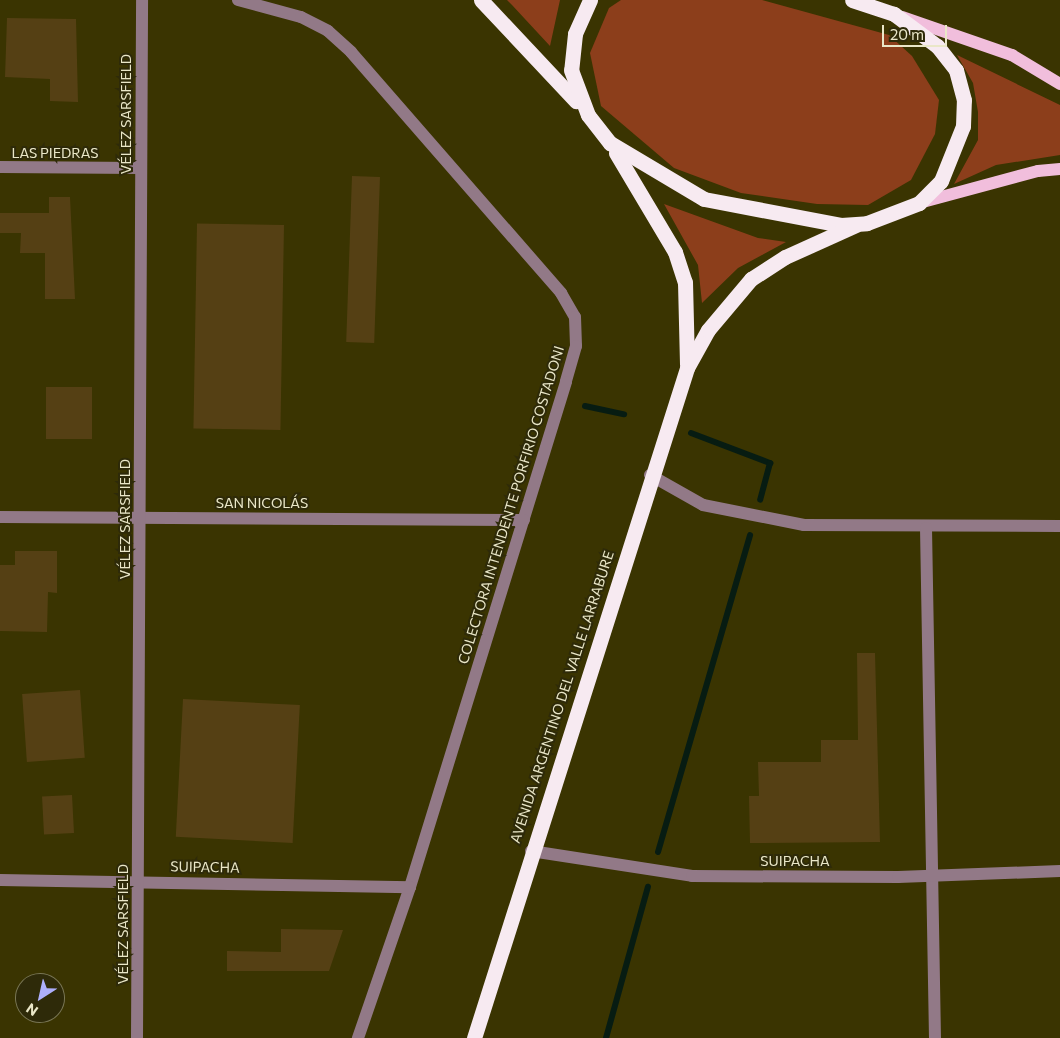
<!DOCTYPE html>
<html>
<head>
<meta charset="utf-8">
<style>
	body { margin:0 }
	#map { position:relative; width:1060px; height:1038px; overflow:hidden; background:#3a3401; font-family:Commissioner,sans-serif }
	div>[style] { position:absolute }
	.green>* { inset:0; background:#8c3e1b }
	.stream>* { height:6px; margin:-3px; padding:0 3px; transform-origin:3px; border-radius:3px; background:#071c12 }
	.building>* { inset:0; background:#554014; transform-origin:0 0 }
	.minor>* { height:12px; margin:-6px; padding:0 6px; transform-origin:6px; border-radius:6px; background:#927987 }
	.major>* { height:12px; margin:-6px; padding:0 6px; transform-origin:6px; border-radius:6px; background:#f1bedc }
	.highway>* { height:15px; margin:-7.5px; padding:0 7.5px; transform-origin:7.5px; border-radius:7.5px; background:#f7eaf1 }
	span { translate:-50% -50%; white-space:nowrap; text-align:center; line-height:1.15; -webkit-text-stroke:4px #2e2a09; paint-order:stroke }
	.street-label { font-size:14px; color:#eae7c8 }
	.north { position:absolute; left:15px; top:973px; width:50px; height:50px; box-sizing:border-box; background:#2e2a09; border:1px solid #797655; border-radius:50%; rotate:215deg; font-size:14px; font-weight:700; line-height:20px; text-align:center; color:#eae7c8 }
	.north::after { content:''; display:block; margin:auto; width:18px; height:22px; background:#adaffb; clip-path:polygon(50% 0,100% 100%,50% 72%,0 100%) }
	.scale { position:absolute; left:882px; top:25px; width:65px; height:22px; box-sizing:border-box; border:2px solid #eae7c8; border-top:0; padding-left:6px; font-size:15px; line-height:18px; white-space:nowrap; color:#eae7c8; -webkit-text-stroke:4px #2e2a09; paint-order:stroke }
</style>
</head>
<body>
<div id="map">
	<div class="green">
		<i style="clip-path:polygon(507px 0,560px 0,550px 46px,512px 5px)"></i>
		<i style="clip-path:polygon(621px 0,762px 0,889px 35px,912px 56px,939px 100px,935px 134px,911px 180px,868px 205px,817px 204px,741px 193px,674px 168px,601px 106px,590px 53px,609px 8px)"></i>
		<i style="clip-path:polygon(957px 55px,1060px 105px,1060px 155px,996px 165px,954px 184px,978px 140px,978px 112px,973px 83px)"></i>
		<i style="clip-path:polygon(664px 204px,758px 238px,786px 242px,738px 268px,702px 303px,698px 265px)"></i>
	</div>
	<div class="stream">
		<i style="left:585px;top:406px;width:40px;rotate:12deg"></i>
		<i style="left:691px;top:433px;width:85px;rotate:20.8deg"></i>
		<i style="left:770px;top:463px;width:38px;rotate:105deg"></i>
		<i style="left:658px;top:852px;width:330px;rotate:-73.8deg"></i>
		<i style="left:606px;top:1038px;width:157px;rotate:-74.5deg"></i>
	</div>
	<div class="building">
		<i style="clip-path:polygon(7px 18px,76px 19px,78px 102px,50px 101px,50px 79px,5px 77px)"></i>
		<i style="left:352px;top:176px;width:28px;height:166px;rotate:2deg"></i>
		<i style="clip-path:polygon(49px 197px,70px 197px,75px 299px,45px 299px,45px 253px,20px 253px,21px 233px,0 233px,0 213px,49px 213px)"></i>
		<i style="left:284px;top:225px;width:205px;height:87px;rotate:91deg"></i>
		<i style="left:46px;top:387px;width:46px;height:52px"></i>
		<i style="clip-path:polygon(15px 551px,57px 551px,57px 593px,48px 592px,47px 632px,0 631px,0 565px,15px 565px)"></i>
		<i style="clip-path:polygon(857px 653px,875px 653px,880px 842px,750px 843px,749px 796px,759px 796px,758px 762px,821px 762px,821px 740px,858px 740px)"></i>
		<i style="left:80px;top:690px;width:68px;height:58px;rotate:86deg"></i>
		<i style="left:183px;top:699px;width:117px;height:138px;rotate:3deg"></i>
		<i style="left:72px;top:795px;width:38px;height:30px;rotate:87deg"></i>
		<i style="clip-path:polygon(281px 929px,343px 930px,329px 971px,227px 971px,227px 951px,281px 952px)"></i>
	</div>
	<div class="minor">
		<i style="left:238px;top:0;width:65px;rotate:15.1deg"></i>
		<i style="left:301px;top:17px;width:30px;rotate:27deg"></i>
		<i style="left:328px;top:31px;width:31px;rotate:42deg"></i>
		<i style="left:351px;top:52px;width:320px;rotate:48.9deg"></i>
		<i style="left:561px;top:293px;width:28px;rotate:60deg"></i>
		<i style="left:575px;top:317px;width:29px;rotate:88deg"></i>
		<i style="left:576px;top:346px;width:37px;rotate:106deg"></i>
		<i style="left:566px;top:382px;width:529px;rotate:107.17deg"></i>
		<i style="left:410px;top:887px;width:160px;rotate:109deg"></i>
		<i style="left:0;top:167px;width:140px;rotate:0.4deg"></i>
		<i style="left:650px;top:475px;width:61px;rotate:29.5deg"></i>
		<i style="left:703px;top:505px;width:103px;rotate:11.2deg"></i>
		<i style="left:804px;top:525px;width:256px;rotate:0.2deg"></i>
		<i style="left:0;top:517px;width:524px;rotate:0.33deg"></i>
		<i style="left:926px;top:528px;width:510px;rotate:88.99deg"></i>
		<i style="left:531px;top:851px;width:163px;rotate:8.8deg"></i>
		<i style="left:692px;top:876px;width:206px;rotate:0.3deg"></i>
		<i style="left:898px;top:877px;width:162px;rotate:-2.1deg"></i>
		<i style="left:0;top:880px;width:410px;rotate:1deg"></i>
		<i style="left:137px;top:1038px;width:1038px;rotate:-89.72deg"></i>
	</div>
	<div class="major">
		<i style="left:902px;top:17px;width:116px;rotate:19.1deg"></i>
		<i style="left:1012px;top:55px;width:56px;rotate:31.1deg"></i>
		<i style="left:919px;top:203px;width:123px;rotate:-15.1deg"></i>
		<i style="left:1038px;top:171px;width:22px;rotate:-5deg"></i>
	</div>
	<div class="highway">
		<i style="left:481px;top:0;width:139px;rotate:46.8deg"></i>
		<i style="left:590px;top:0;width:37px;rotate:114deg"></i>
		<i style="left:575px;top:34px;width:36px;rotate:96deg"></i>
		<i style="left:571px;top:70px;width:48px;rotate:69.3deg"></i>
		<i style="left:588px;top:115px;width:36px;rotate:52deg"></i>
		<i style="left:610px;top:143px;width:109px;rotate:30.8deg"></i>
		<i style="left:704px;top:199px;width:139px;rotate:10.7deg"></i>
		<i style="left:841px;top:225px;width:26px;rotate:-4deg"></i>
		<i style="left:867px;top:223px;width:56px;rotate:-21deg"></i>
		<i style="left:919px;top:203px;width:31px;rotate:-45deg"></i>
		<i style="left:941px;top:181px;width:59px;rotate:-68.2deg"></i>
		<i style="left:963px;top:126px;width:26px;rotate:-88deg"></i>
		<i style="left:964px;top:100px;width:31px;rotate:-105deg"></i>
		<i style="left:956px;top:70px;width:31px;rotate:-128deg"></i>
		<i style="left:937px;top:46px;width:54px;rotate:-143.3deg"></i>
		<i style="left:894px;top:14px;width:44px;rotate:-161.6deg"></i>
		<i style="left:616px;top:153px;width:115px;rotate:59.2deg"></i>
		<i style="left:675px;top:252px;width:32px;rotate:72deg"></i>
		<i style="left:685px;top:282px;width:82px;rotate:88.6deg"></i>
		<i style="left:474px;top:1038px;width:703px;rotate:-72.36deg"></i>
		<i style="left:687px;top:368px;width:43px;rotate:-61.1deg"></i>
		<i style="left:708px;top:330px;width:67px;rotate:-49.9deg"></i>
		<i style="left:751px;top:279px;width:40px;rotate:-32.9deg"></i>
		<i style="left:785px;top:257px;width:78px;rotate:-24.3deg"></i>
	</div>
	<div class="street-label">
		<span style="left:126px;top:114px;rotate:-90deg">VÉLEZ SARSFIELD</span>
		<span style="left:55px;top:153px">LAS PIEDRAS</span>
		<span style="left:262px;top:503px">SAN NICOLÁS</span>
		<span style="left:511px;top:505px;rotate:-73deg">COLECTORA INTENDENTE PORFIRIO COSTADONI</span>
		<span style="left:125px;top:519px;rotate:-90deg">VÉLEZ SARSFIELD</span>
		<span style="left:562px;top:697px;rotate:-72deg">AVENIDA ARGENTINO DEL VALLE LARRABURE</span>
		<span style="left:795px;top:861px">SUIPACHA</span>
		<span style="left:205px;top:867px;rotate:1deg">SUIPACHA</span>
		<span style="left:123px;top:924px;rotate:-90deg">VÉLEZ SARSFIELD</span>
	</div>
	<div class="north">N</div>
	<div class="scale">20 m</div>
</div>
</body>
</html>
